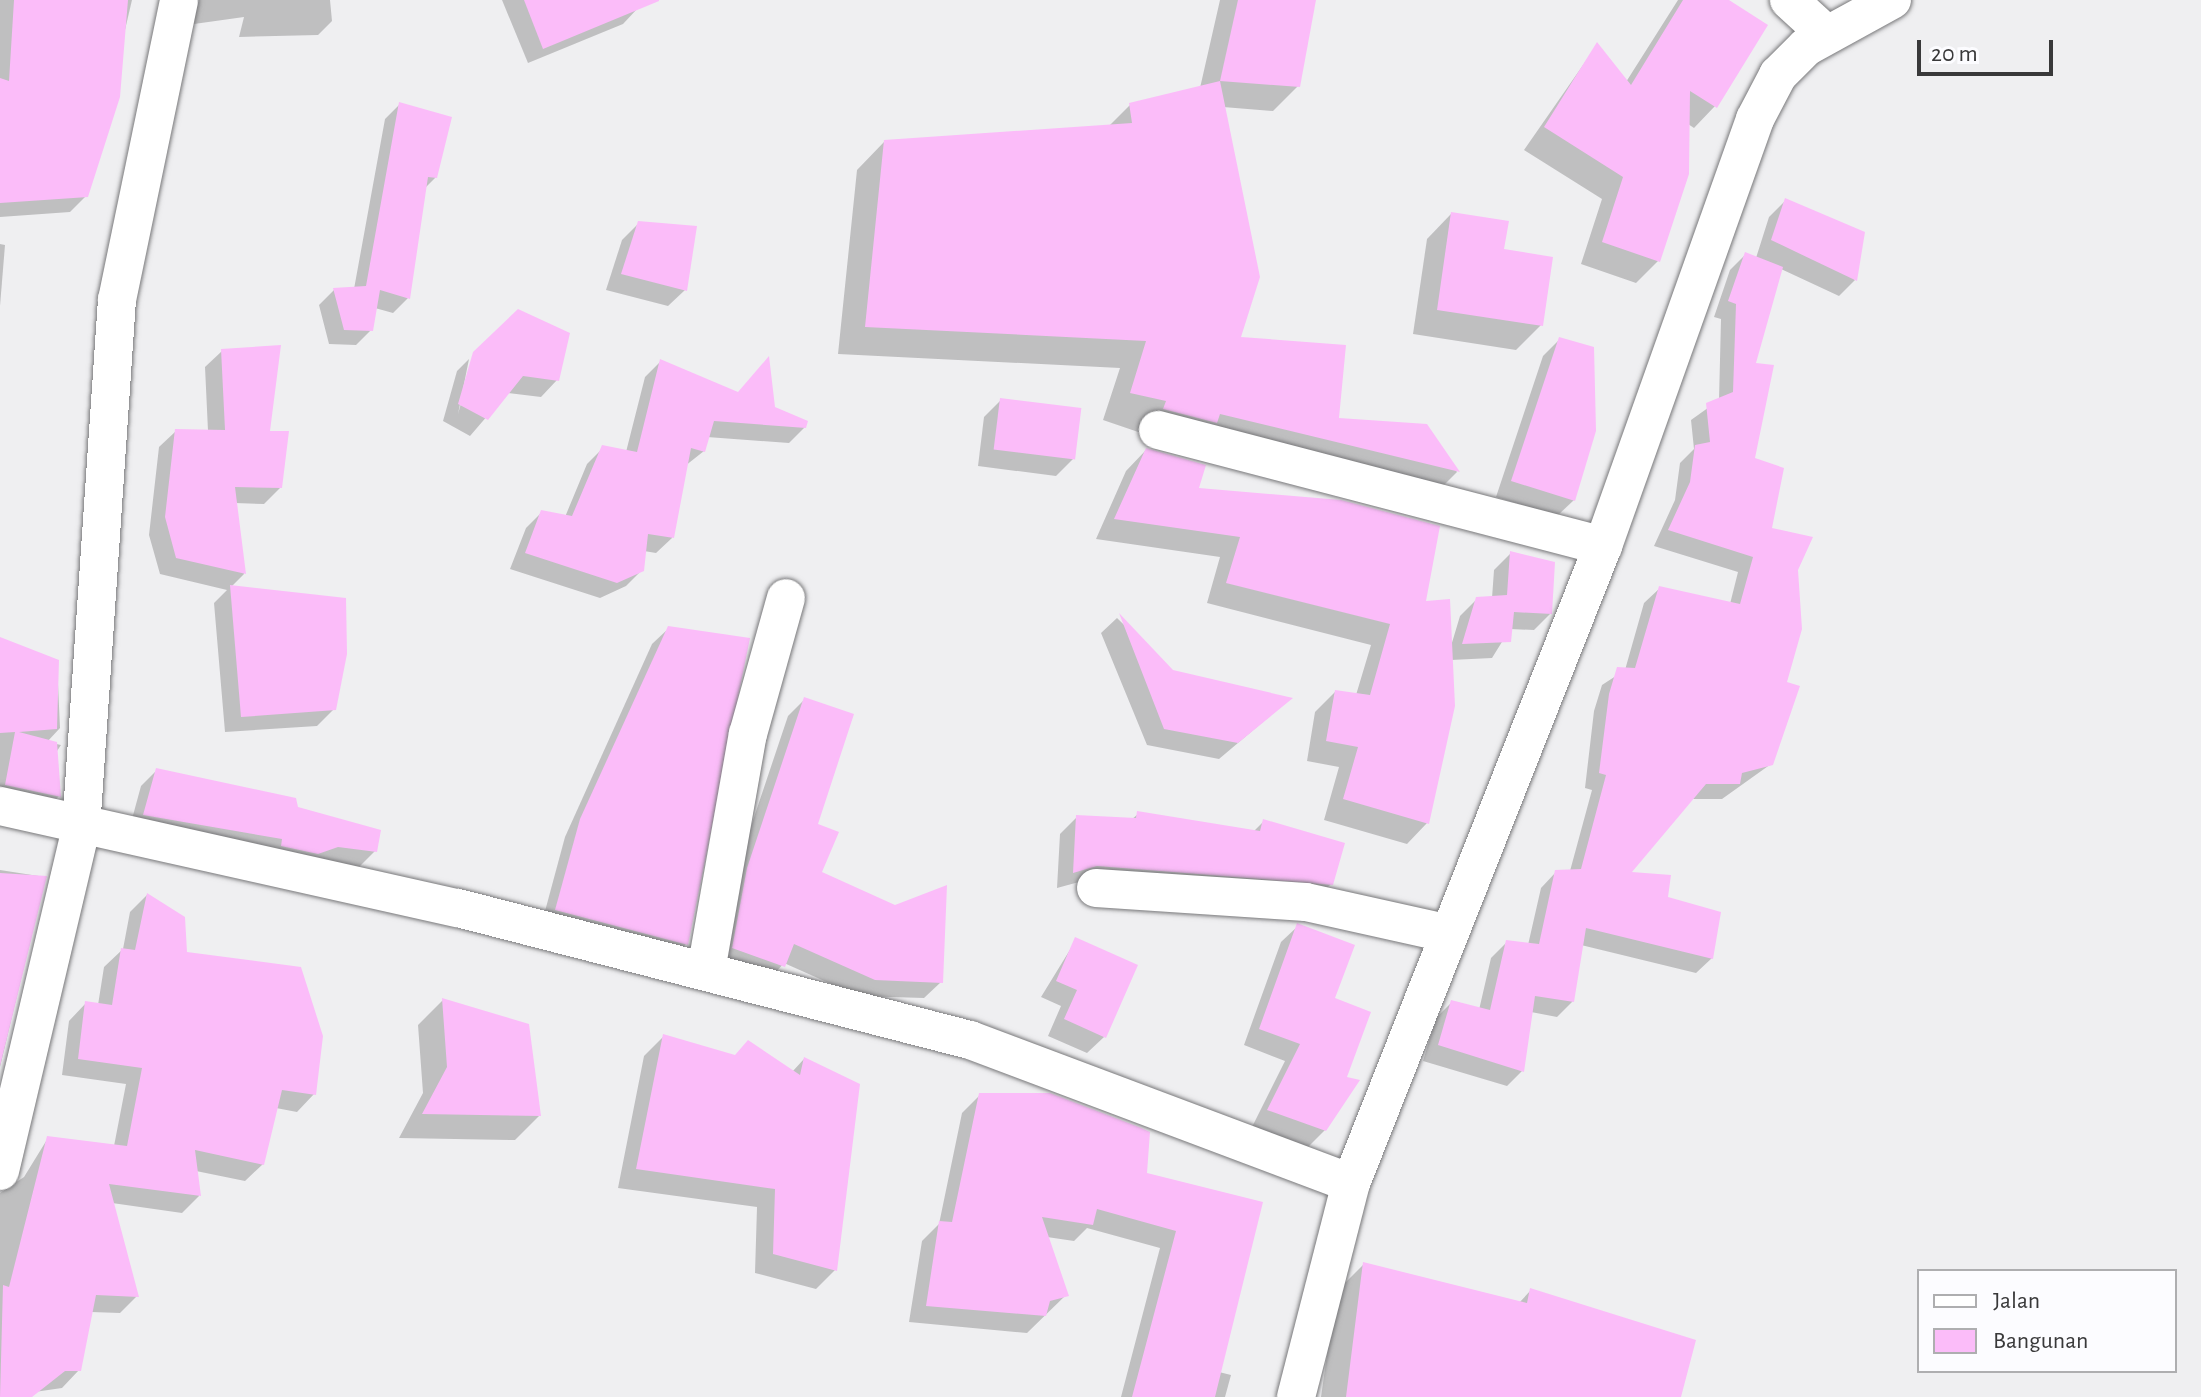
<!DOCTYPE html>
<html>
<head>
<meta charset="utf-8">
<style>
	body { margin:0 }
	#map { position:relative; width:2201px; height:1397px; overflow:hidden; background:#efeff1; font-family:"Alegreya Sans",sans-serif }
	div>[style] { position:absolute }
	.shadow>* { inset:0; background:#0003 }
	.building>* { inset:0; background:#fbbcf9; transform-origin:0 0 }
	.roads { filter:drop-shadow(0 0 2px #78787a) drop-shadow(0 0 2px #78787a) }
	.minor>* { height:38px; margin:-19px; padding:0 19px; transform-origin:19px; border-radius:19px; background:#fff }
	span { translate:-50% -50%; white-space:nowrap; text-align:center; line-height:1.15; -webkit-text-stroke:6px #fcfcff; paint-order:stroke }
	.legend { position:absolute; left:1917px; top:1269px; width:260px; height:104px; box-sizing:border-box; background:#fcfcff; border:2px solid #aeaeb0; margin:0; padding:10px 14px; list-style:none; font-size:24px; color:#39393a }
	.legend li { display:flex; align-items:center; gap:16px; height:40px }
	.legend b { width:40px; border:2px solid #aeaeb0 }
	.scale { position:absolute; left:1917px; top:40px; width:136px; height:36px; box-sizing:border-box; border:4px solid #39393a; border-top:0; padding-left:10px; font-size:24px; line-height:28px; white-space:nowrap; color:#39393a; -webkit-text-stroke:6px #fcfcff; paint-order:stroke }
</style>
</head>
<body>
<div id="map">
	<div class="shadow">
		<i style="clip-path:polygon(0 0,132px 0,86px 196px,70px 212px,0 217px)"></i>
		<i style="clip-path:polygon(193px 0,330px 0,332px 21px,318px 35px,239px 37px,244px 17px,194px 24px)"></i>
		<i style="clip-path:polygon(502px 0,635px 0,638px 8px,623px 24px,528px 63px)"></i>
		<i style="clip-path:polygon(1220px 0,1314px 0,1298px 86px,1273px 111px,1223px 107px,1239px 339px,1337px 420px,1426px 426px,1457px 472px,1430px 499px,1188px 449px,1103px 420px,1120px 368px,838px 354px,857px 170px,884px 142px,1108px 127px,1130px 105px,1200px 88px)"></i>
		<i style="clip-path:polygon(1678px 0,1725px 0,1715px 106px,1694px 128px,1688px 124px,1658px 261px,1636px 283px,1581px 264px,1602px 199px,1524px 150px,1597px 45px,1626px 82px)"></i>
		<i style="clip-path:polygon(400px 104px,436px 177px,424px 189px,408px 298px,393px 313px,375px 308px,371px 330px,356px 345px,329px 344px,319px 305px,334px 290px,354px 289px,385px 119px)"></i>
		<i style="clip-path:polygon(1785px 201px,1855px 280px,1839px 296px,1781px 269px,1753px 365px,1753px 459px,1770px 530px,1796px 570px,1771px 764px,1722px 799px,1691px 799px,1628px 874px,1666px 898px,1712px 958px,1696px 973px,1581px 945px,1573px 1001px,1557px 1017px,1531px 1012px,1522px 1071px,1507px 1086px,1423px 1061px,1436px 1018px,1452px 1002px,1479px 1010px,1491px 958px,1507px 942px,1528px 945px,1541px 888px,1556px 872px,1570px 871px,1592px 790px,1585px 788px,1594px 711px,1602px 685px,1625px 670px,1644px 603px,1660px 588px,1730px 604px,1738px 572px,1654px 546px,1675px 500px,1680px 463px,1694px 449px,1691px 420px,1719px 400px,1721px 319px,1714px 317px,1730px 270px,1746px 254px,1756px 258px,1769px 217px)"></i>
		<i style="clip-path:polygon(1451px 214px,1541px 325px,1516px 350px,1413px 334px,1427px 239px)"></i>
		<i style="clip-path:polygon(639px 223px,685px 290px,668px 306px,606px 290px,622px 240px)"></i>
		<i style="clip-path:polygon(0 244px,5px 245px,0 306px)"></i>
		<i style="clip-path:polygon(1560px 339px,1574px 500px,1557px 516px,1496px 497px,1543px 356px)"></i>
		<i style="clip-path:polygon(222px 351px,268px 433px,281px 487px,264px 504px,235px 503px,244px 574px,231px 587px,334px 709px,317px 726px,225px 732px,214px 603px,227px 590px,160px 574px,149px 535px,159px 447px,176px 431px,208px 431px,205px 367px)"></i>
		<i style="clip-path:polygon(475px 353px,557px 380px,541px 397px,507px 393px,470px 436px,443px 421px,457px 371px,469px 359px,458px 414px)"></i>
		<i style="clip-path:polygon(660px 362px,805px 427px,789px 443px,707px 437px,704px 451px,685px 466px,672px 538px,656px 553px,644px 551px,642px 570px,626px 586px,600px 598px,510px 569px,526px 528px,542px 512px,565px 517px,587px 464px,603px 448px,626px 452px,645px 377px)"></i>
		<i style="clip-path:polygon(1001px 400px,1073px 459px,1056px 476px,978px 466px,984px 417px)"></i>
		<i style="clip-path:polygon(1146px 450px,1196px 490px,1424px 603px,1451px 646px,1460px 616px,1477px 599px,1492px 598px,1494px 570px,1510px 554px,1551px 613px,1534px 630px,1510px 629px,1492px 658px,1451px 660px,1427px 823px,1407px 844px,1324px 820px,1339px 767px,1307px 761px,1315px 712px,1335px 692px,1356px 695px,1371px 645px,1207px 603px,1220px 557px,1096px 539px,1126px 471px)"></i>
		<i style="clip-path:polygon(1117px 618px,1172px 672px,1289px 700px,1219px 759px,1147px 745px,1101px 633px)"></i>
		<i style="clip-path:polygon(669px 628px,686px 944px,671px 960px,541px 926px,565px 837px,652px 644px)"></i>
		<i style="clip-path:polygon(0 643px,57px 662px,60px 728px,47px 742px,61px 745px,55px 754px,59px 796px,43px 813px,0 803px)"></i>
		<i style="clip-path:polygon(805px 699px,820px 873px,941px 982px,924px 998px,858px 996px,784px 963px,767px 982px,717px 964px,731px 886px,788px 716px)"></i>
		<i style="clip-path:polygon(157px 770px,296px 809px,375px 851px,359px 867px,129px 830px,141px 786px)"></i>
		<i style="clip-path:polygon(1138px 814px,1253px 832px,1264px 821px,1331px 884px,1314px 901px,1079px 882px,1057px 888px,1060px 834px,1077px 817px,1131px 820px)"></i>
		<i style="clip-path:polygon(0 870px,45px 877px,0 1067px)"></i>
		<i style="clip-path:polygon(147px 895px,185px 954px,314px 1094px,297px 1112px,276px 1108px,263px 1164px,245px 1181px,196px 1171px,199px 1196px,182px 1213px,112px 1203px,137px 1296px,120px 1313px,91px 1312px,79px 1370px,62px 1388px,0 1397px,0 1193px,24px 1177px,48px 1138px,114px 1146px,126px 1084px,62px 1075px,69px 1021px,86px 1003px,98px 1005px,104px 967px,123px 949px,130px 912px)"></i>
		<i style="clip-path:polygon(1298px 926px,1333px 999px,1325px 1130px,1308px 1147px,1252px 1127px,1285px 1061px,1244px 1045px,1281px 942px)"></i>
		<i style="clip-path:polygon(1076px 940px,1104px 1037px,1087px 1053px,1048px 1036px,1061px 1006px,1041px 997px)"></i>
		<i style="clip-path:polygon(443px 1000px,539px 1116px,515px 1140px,399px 1138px,423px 1093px,418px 1025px)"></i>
		<i style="clip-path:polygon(663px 1037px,792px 1072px,804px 1059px,835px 1270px,816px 1289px,755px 1273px,757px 1207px,618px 1188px,644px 1056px)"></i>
		<i style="clip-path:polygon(980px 1095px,1144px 1175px,1260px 1203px,1219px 1372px,1231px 1375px,1225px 1397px,1121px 1397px,1160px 1248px,1087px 1228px,1074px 1241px,1047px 1237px,1066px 1295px,1027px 1333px,909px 1322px,922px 1241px,939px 1224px,962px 1113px)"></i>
		<i style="clip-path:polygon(1364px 1264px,1519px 1303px,1531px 1290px,1679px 1397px,1321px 1397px,1336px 1292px)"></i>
	</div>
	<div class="building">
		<i style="clip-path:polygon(14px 0,128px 0,120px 97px,88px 197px,0 203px,0 78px,9px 81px)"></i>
		<i style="clip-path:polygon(524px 0,659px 0,659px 1px,543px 49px)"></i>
		<i style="clip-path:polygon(1238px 0,1316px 0,1300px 87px,1220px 81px)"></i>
		<i style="clip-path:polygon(1683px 0,1729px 0,1768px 25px,1717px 108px,1690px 91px,1689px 174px,1660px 262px,1602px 242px,1623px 177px,1544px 127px,1597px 42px,1631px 85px)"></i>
		<i style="clip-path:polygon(1220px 81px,1260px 277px,1241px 337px,1346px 345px,1339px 418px,1427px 424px,1460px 472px,1220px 414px,1217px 423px,1163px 409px,1166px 401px,1130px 393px,1146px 341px,865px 327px,884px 140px,1132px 123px,1129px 103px)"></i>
		<i style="clip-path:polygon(399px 102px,452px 117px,437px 178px,428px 177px,410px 299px,380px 290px,373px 331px,344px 330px,333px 288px,366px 286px)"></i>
		<i style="clip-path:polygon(1785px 198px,1865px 232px,1857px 281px,1771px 240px)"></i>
		<i style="clip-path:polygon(1451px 212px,1509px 221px,1504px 249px,1553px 257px,1543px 326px,1437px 310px)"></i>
		<i style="clip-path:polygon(638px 221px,697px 226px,687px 291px,621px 274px)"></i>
		<i style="clip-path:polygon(1745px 252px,1783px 267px,1756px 363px,1774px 365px,1755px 458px,1784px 468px,1772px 528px,1813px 537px,1798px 570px,1802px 629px,1787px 682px,1800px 686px,1773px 765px,1742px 773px,1740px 784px,1706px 784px,1632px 872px,1671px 875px,1668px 897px,1721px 912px,1713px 959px,1586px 928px,1574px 1002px,1535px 996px,1524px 1072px,1438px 1045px,1451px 1000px,1490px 1010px,1506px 940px,1539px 944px,1555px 870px,1581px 869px,1606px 775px,1599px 773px,1609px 694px,1617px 667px,1635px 668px,1659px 586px,1740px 604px,1753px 557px,1668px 530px,1690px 482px,1695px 445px,1710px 442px,1706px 403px,1733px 392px,1736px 304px,1728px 301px)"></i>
		<i style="clip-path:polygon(518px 309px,570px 333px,559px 381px,523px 376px,488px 420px,458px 404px,473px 352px)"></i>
		<i style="clip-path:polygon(1559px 337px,1594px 347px,1596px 431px,1575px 501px,1511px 481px)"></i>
		<i style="clip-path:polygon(281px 345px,270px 431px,289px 431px,282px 488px,235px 487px,246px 574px,176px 558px,165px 517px,175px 429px,225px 430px,221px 349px)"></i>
		<i style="clip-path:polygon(769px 356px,775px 407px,808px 421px,806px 428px,714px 421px,705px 452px,691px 448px,674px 538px,648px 534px,644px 571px,617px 583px,525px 553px,541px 510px,572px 516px,602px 445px,637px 452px,660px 359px,738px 392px)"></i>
		<i style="left:1000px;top:398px;width:82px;height:52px;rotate:7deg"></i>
		<i style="clip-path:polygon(1146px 448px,1206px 465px,1199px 488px,1341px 500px,1440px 526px,1426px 601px,1450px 599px,1455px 706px,1429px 824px,1343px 799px,1358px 747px,1326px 741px,1335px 690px,1370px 695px,1390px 624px,1226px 583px,1240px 537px,1114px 519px)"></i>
		<i style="clip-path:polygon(1510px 551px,1555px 562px,1552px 614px,1514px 612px,1511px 642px,1462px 644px,1476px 597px,1507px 595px)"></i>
		<i style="clip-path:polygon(230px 585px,346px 598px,347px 654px,336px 710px,241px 717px)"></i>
		<i style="clip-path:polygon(1119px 613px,1173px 670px,1293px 698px,1238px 743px,1164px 729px)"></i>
		<i style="clip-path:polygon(668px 626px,750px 638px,688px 945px,555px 910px,580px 819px)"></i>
		<i style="clip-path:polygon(0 637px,59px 660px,57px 729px,19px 732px,57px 742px,61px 797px,5px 785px,15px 732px,0 733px)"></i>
		<i style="clip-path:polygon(804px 697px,854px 714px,818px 824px,839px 832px,822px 872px,895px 905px,947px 885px,943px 983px,875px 980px,794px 944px,785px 967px,732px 948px,747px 868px)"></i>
		<i style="clip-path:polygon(156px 768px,296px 798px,298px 807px,381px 830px,377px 852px,338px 847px,318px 854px,281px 846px,282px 839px,143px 815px)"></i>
		<i style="clip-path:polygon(1137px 811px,1260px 831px,1263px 819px,1345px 843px,1333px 885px,1097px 866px,1073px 873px,1076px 815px,1136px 818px)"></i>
		<i style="clip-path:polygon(0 873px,47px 876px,0 1066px)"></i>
		<i style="clip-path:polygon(147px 893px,185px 917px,187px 952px,301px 967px,323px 1036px,316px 1095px,282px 1090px,264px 1165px,195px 1150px,201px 1196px,109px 1184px,139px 1297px,96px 1295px,81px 1371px,65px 1371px,32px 1397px,0 1397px,3px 1285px,9px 1287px,47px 1136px,127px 1146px,142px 1068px,78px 1059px,85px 1001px,112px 1005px,121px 948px,135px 950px)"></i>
		<i style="clip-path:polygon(1297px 923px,1355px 945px,1335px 998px,1371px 1012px,1347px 1077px,1360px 1080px,1326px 1131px,1267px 1110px,1300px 1044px,1259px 1029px)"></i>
		<i style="clip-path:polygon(1075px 937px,1138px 965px,1106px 1038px,1064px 1019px,1077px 990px,1056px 981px)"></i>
		<i style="clip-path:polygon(442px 998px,529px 1024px,541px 1116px,422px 1114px,447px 1067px)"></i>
		<i style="clip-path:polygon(663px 1034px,735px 1055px,748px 1040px,800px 1075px,804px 1057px,860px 1084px,837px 1271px,773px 1254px,775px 1189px,636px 1169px)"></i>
		<i style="clip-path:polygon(979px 1093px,1050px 1093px,1139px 1127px,1150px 1132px,1147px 1173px,1263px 1202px,1215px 1397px,1132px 1397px,1176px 1231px,1097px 1209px,1093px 1225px,1042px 1217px,1069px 1296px,1050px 1301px,1046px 1316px,926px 1306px,939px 1221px,952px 1222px)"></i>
		<i style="clip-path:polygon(1363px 1262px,1527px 1303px,1530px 1288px,1696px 1340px,1681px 1397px,1346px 1397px)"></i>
	</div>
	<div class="roads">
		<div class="minor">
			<i style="left:1789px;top:0;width:49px;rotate:42.5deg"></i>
			<i style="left:1158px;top:430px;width:460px;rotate:14.6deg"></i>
			<i style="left:0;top:806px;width:469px;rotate:12.6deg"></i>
			<i style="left:458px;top:908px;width:529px;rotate:14.46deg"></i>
			<i style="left:970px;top:1040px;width:407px;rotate:20.6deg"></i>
			<i style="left:1096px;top:888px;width:210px;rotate:3.8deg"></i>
			<i style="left:1306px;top:902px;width:143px;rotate:12.5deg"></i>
			<i style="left:706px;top:971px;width:241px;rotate:-80deg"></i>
			<i style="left:748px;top:734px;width:141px;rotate:-74.4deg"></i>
			<i style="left:0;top:1171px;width:351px;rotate:-76.7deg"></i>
			<i style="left:81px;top:829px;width:530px;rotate:-86.11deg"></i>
			<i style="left:117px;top:300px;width:306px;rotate:-78.3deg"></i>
			<i style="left:1296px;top:1397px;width:221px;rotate:-75.6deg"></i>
			<i style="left:1351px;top:1183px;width:685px;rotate:-68.42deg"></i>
			<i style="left:1603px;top:546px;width:453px;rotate:-70.4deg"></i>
			<i style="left:1755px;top:119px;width:50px;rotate:-62.4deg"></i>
			<i style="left:1778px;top:75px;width:40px;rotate:-45deg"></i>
			<i style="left:1806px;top:47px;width:98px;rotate:-28.7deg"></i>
		</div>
	</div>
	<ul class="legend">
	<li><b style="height:10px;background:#fff"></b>Jalan</li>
	<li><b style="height:22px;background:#fbbcf9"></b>Bangunan</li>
	</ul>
	<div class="scale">20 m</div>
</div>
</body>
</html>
